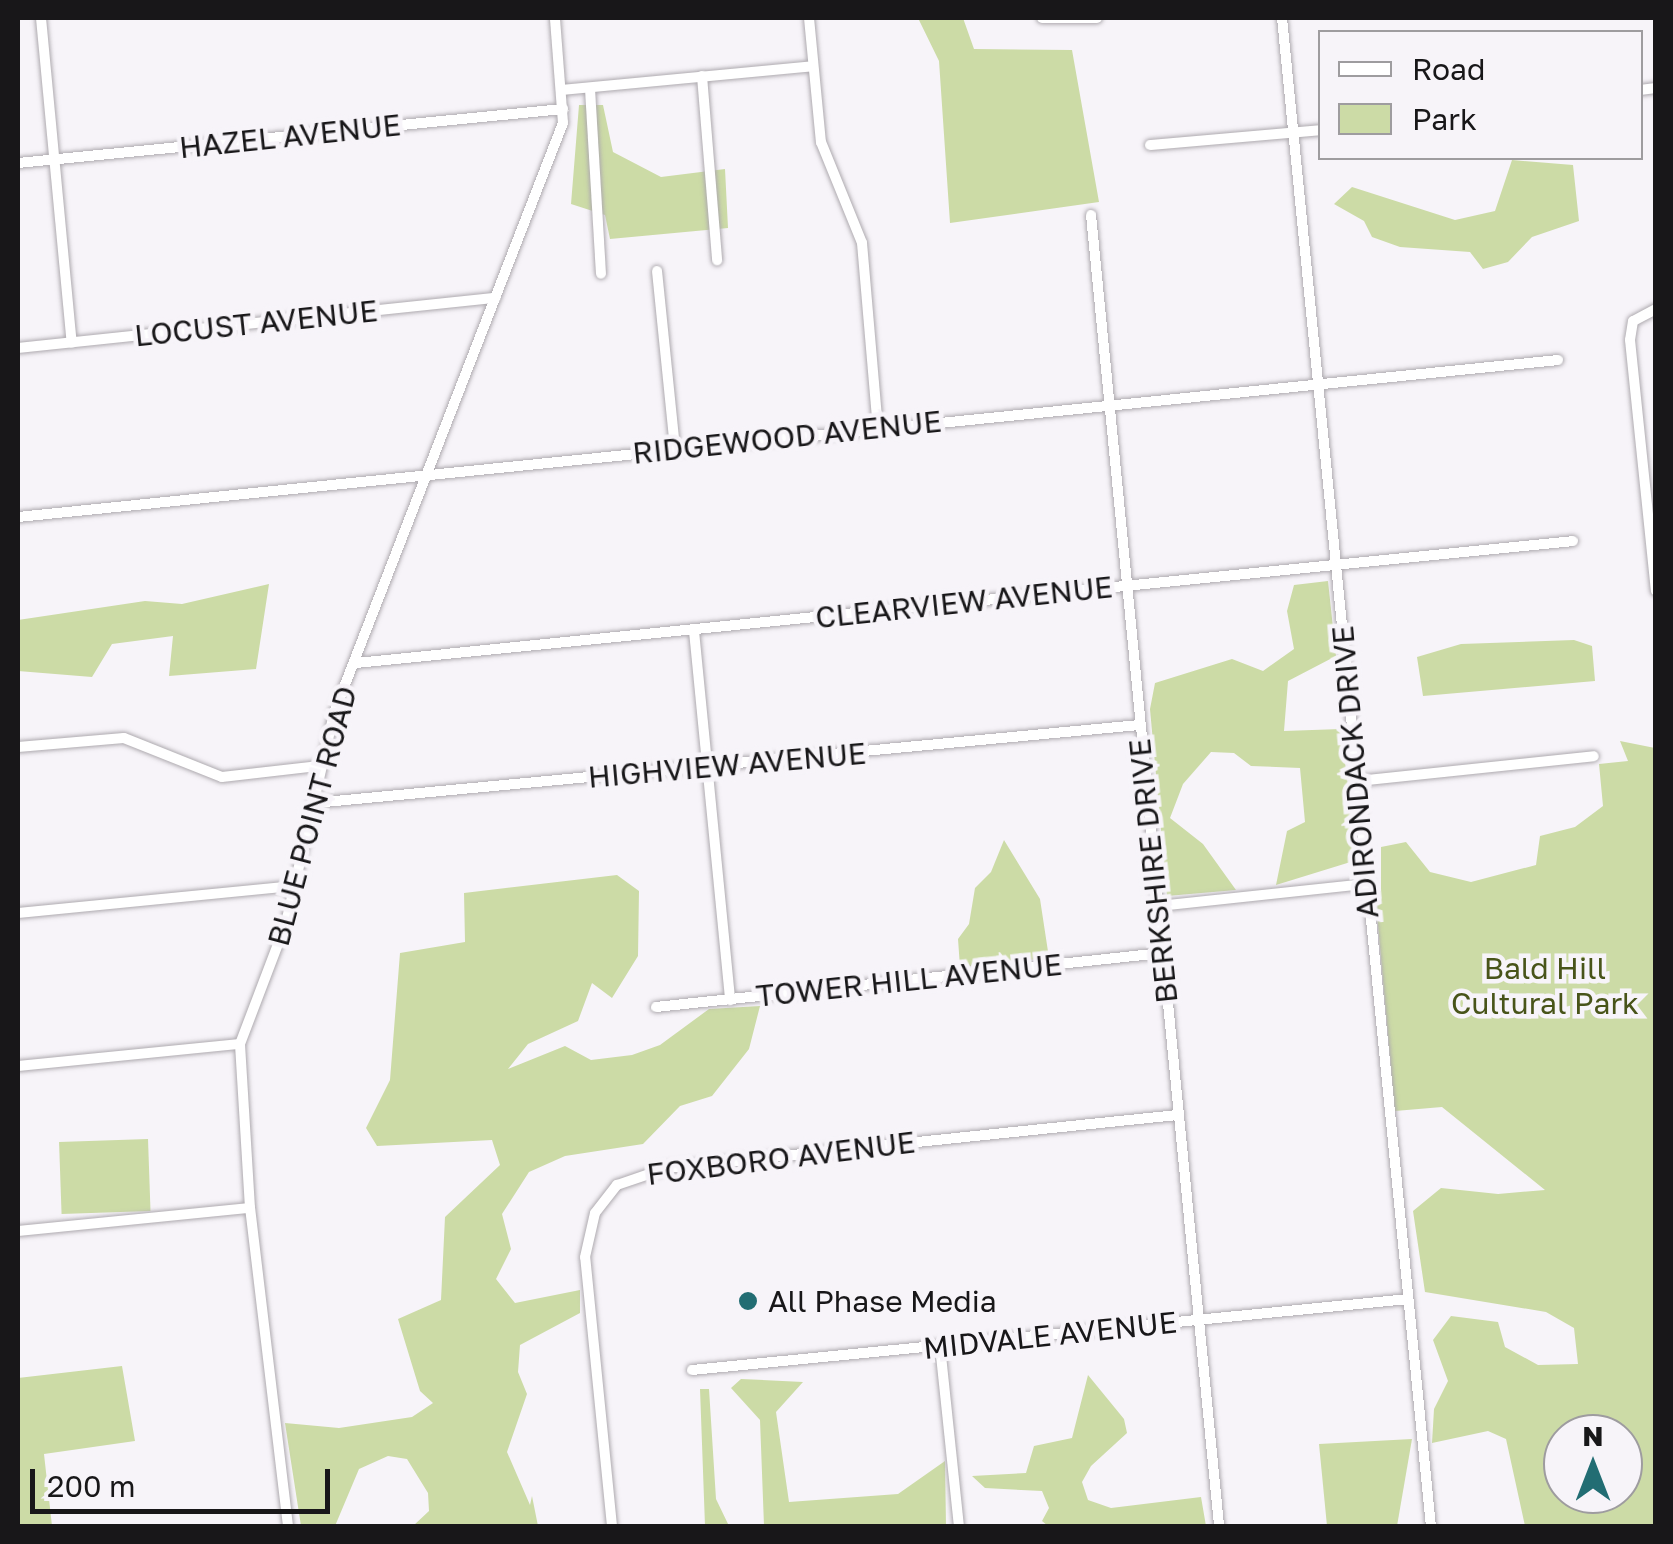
<!DOCTYPE html>
<html>
<head>
<meta charset="utf-8">
<style>
	body { margin:0 }
	#map { position:relative; width:1673px; height:1544px; overflow:hidden; background:#f7f4f9; font-family:"Golos Text",sans-serif }
	div>[style] { position:absolute }
	.green>* { inset:0; background:#ccdba6; transform-origin:0 0 }
	.roads { filter:drop-shadow(0 0 2px #aeaaaf) drop-shadow(0 0 2px #aeaaaf) }
	.minor>* { height:10px; margin:-5px; padding:0 5px; transform-origin:5px; border-radius:5px; background:#fff }
	.dots>* { width:28px; height:28px; translate:-50% -50%; box-sizing:border-box; border:5px solid #f7f4f9; border-radius:50% }
	span { translate:-50% -50%; white-space:nowrap; text-align:center; line-height:1.15; -webkit-text-stroke:9px #f7f4f9; paint-order:stroke }
	.street-label { font-size:30px; color:#181719 }
	.park-label { font-size:30px; color:#485419 }
	.poi-label { font-size:30px; color:#181719 }
	.left { translate:0 -50%; text-align:left }
	.frame { position:absolute; inset:0; border:20px solid #181719; pointer-events:none }
	.legend { position:absolute; left:1318px; top:30px; width:325px; height:130px; box-sizing:border-box; background:#f7f4f9; border:2px solid #9e9c9f; margin:0; padding:12px 18px; list-style:none; font-size:30px; color:#181719 }
	.legend li { display:flex; align-items:center; gap:20px; height:50px }
	.legend b { width:50px; border:2px solid #9e9c9f }
	.north { position:absolute; left:1543px; top:1414px; width:100px; height:100px; box-sizing:border-box; background:#f7f4f9; border:2px solid #9e9c9f; border-radius:50%; rotate:0deg; font-size:28px; font-weight:700; line-height:40px; text-align:center; color:#181719 }
	.north::after { content:''; display:block; margin:auto; width:35px; height:45px; background:#226d73; clip-path:polygon(50% 0,100% 100%,50% 72%,0 100%) }
	.scale { position:absolute; left:30px; top:1469px; width:300px; height:45px; box-sizing:border-box; border:5px solid #181719; border-top:0; padding-left:12px; font-size:30px; line-height:35px; white-space:nowrap; color:#181719; -webkit-text-stroke:8px #f7f4f9; paint-order:stroke }
</style>
</head>
<body>
<div id="map">
	<div class="green">
		<i style="clip-path:polygon(918px 18px,963px 18px,974px 49px,1072px 50px,1099px 202px,950px 223px,939px 61px)"></i>
		<i style="clip-path:polygon(579px 105px,603px 105px,613px 152px,661px 177px,725px 169px,728px 228px,610px 239px,605px 215px,571px 204px)"></i>
		<i style="clip-path:polygon(1512px 160px,1573px 165px,1579px 221px,1532px 237px,1508px 262px,1483px 269px,1470px 252px,1400px 247px,1372px 237px,1364px 221px,1334px 204px,1352px 187px,1455px 220px,1495px 211px)"></i>
		<i style="clip-path:polygon(1328px 581px,1336px 656px,1288px 681px,1284px 731px,1341px 729px,1357px 860px,1276px 885px,1287px 831px,1305px 822px,1300px 768px,1251px 766px,1234px 753px,1211px 752px,1183px 784px,1170px 818px,1203px 844px,1236px 890px,1167px 896px,1150px 709px,1155px 683px,1232px 659px,1263px 671px,1294px 649px,1287px 611px,1294px 585px)"></i>
		<i style="clip-path:polygon(269px 584px,256px 669px,169px 676px,173px 636px,112px 644px,92px 677px,18px 671px,18px 620px,145px 601px,182px 604px)"></i>
		<i style="clip-path:polygon(1574px 640px,1592px 646px,1595px 681px,1423px 696px,1417px 657px,1461px 644px)"></i>
		<i style="clip-path:polygon(evenodd,1620px 741px,1655px 748px,1655px 1526px,1525px 1526px,1506px 1439px,1488px 1431px,1432px 1443px,1434px 1409px,1448px 1381px,1433px 1340px,1451px 1316px,1498px 1322px,1505px 1347px,1538px 1365px,1578px 1364px,1574px 1328px,1546px 1312px,1425px 1292px,1413px 1211px,1441px 1188px,1498px 1194px,1545px 1190px,1442px 1107px,1395px 1111px,1375px 893px,1381px 891px,1381px 847px,1406px 842px,1430px 872px,1471px 882px,1536px 865px,1540px 836px,1575px 827px,1603px 806px,1599px 764px,1628px 761px,1620px 741px,1563px 1434px,1623px 1434px,1623px 1494px,1563px 1494px,1563px 1434px)"></i>
		<i style="clip-path:polygon(1004px 840px,1040px 899px,1049px 958px,960px 967px,958px 939px,969px 924px,975px 888px,991px 872px)"></i>
		<i style="clip-path:polygon(617px 875px,639px 891px,638px 956px,612px 998px,592px 983px,578px 1021px,528px 1044px,508px 1069px,565px 1046px,591px 1060px,632px 1055px,660px 1045px,709px 1009px,760px 1006px,749px 1049px,712px 1096px,680px 1106px,643px 1144px,565px 1156px,529px 1172px,502px 1214px,511px 1249px,496px 1279px,515px 1303px,580px 1290px,580px 1313px,520px 1345px,518px 1372px,527px 1394px,507px 1452px,530px 1505px,532px 1496px,538px 1526px,413px 1526px,429px 1511px,428px 1493px,407px 1459px,388px 1456px,359px 1469px,335px 1526px,301px 1526px,285px 1423px,339px 1428px,412px 1417px,433px 1403px,420px 1391px,398px 1319px,441px 1300px,445px 1217px,500px 1165px,492px 1140px,377px 1146px,366px 1128px,390px 1080px,400px 953px,465px 942px,464px 893px)"></i>
		<i style="left:148px;top:1139px;width:72px;height:89px;rotate:88deg"></i>
		<i style="clip-path:polygon(122px 1366px,135px 1441px,44px 1454px,52px 1526px,18px 1526px,18px 1378px)"></i>
		<i style="clip-path:polygon(1088px 1375px,1124px 1419px,1127px 1433px,1091px 1466px,1082px 1482px,1088px 1500px,1111px 1508px,1201px 1497px,1206px 1526px,1048px 1526px,1042px 1521px,1049px 1508px,1042px 1491px,985px 1488px,972px 1476px,1026px 1473px,1034px 1446px,1072px 1438px)"></i>
		<i style="clip-path:polygon(741px 1379px,803px 1382px,776px 1412px,789px 1502px,898px 1494px,945px 1461px,946px 1526px,764px 1526px,760px 1420px,731px 1388px)"></i>
		<i style="clip-path:polygon(700px 1389px,709px 1389px,716px 1499px,729px 1526px,705px 1526px)"></i>
		<i style="clip-path:polygon(1412px 1439px,1397px 1526px,1327px 1526px,1319px 1444px)"></i>
	</div>
	<div class="roads">
		<div class="minor">
			<i style="left:41px;top:18px;width:326px;rotate:84.6deg"></i>
			<i style="left:809px;top:18px;width:125px;rotate:84.5deg"></i>
			<i style="left:821px;top:142px;width:109px;rotate:67.9deg"></i>
			<i style="left:862px;top:243px;width:186px;rotate:85.1deg"></i>
			<i style="left:1042px;top:18px;width:55px"></i>
			<i style="left:1282px;top:18px;width:1515px;rotate:84.36deg"></i>
			<i style="left:702px;top:76px;width:185px;rotate:85.3deg"></i>
			<i style="left:590px;top:89px;width:185px;rotate:86.6deg"></i>
			<i style="left:561px;top:90px;width:253px;rotate:-5.4deg"></i>
			<i style="left:1640px;top:90px;width:16px;rotate:-7deg"></i>
			<i style="left:1150px;top:145px;width:171px;rotate:-5deg"></i>
			<i style="left:18px;top:163px;width:548px;rotate:-5.66deg"></i>
			<i style="left:1091px;top:215px;width:1317px;rotate:84.42deg"></i>
			<i style="left:657px;top:271px;width:178px;rotate:84.2deg"></i>
			<i style="left:1656px;top:309px;width:26px;rotate:152deg"></i>
			<i style="left:1633px;top:321px;width:19px;rotate:99deg"></i>
			<i style="left:1630px;top:340px;width:252px;rotate:84.1deg"></i>
			<i style="left:18px;top:348px;width:480px;rotate:-6deg"></i>
			<i style="left:18px;top:517px;width:1548px;rotate:-5.82deg"></i>
			<i style="left:694px;top:631px;width:371px;rotate:84.4deg"></i>
			<i style="left:356px;top:663px;width:1223px;rotate:-5.72deg"></i>
			<i style="left:18px;top:747px;width:106px;rotate:-4.9deg"></i>
			<i style="left:124px;top:738px;width:105px;rotate:21.7deg"></i>
			<i style="left:222px;top:777px;width:98px;rotate:-6.5deg"></i>
			<i style="left:1358px;top:781px;width:237px;rotate:-6deg"></i>
			<i style="left:314px;top:803px;width:829px;rotate:-5.4deg"></i>
			<i style="left:1159px;top:906px;width:208px;rotate:-6.1deg"></i>
			<i style="left:18px;top:913px;width:278px;rotate:-5.6deg"></i>
			<i style="left:656px;top:1007px;width:509px;rotate:-6.09deg"></i>
			<i style="left:18px;top:1066px;width:223px;rotate:-5.7deg"></i>
			<i style="left:18px;top:1231px;width:233px;rotate:-5.7deg"></i>
			<i style="left:940px;top:1346px;width:181px;rotate:84deg"></i>
			<i style="left:692px;top:1370px;width:720px;rotate:-5.66deg"></i>
			<i style="left:288px;top:1526px;width:320px;rotate:-96.8deg"></i>
			<i style="left:250px;top:1208px;width:164px;rotate:-93.5deg"></i>
			<i style="left:240px;top:1044px;width:129px;rotate:-69.2deg"></i>
			<i style="left:286px;top:923px;width:215px;rotate:-77.1deg"></i>
			<i style="left:334px;top:713px;width:633px;rotate:-68.79deg"></i>
			<i style="left:563px;top:123px;width:105px;rotate:-94.4deg"></i>
			<i style="left:612px;top:1526px;width:270px;rotate:-95.7deg"></i>
			<i style="left:585px;top:1257px;width:45px;rotate:-77.2deg"></i>
			<i style="left:595px;top:1213px;width:36px;rotate:-52deg"></i>
			<i style="left:617px;top:1185px;width:53px;rotate:-18.8deg"></i>
			<i style="left:667px;top:1168px;width:513px;rotate:-5.93deg"></i>
		</div>
	</div>
	<div class="dots">
		<i style="left:748px;top:1301px;background:#226d73"></i>
	</div>
	<div class="street-label">
		<span style="left:290px;top:136px;rotate:-6deg">HAZEL AVENUE</span>
		<span style="left:256px;top:323px;rotate:-6deg">LOCUST AVENUE</span>
		<span style="left:787px;top:437px;rotate:-6deg">RIDGEWOOD AVENUE</span>
		<span style="left:964px;top:602px;rotate:-6deg">CLEARVIEW AVENUE</span>
		<span style="left:727px;top:765px;rotate:-5deg">HIGHVIEW AVENUE</span>
		<span style="left:1355px;top:772px;rotate:-95deg">ADIRONDACK DRIVE</span>
		<span style="left:312px;top:816px;rotate:-75deg">BLUE POINT ROAD</span>
		<span style="left:1153px;top:871px;rotate:-96deg">BERKSHIRE DRIVE</span>
		<span style="left:909px;top:980px;rotate:-6deg">TOWER HILL AVENUE</span>
		<span style="left:781px;top:1158px;rotate:-7deg">FOXBORO AVENUE</span>
		<span style="left:1050px;top:1335px;rotate:-6deg">MIDVALE AVENUE</span>
	</div>
	<div class="park-label">
		<span style="left:1545px;top:985px">Bald Hill<br>Cultural Park</span>
	</div>
	<div class="poi-label">
		<span class="left" style="left:768px;top:1301px">All Phase Media</span>
	</div>
	<div class="frame"></div>
	<ul class="legend">
	<li><b style="height:12px;background:#fff"></b>Road</li>
	<li><b style="height:28px;background:#ccdba6"></b>Park</li>
	</ul>
	<div class="north">N</div>
	<div class="scale">200 m</div>
</div>
</body>
</html>
